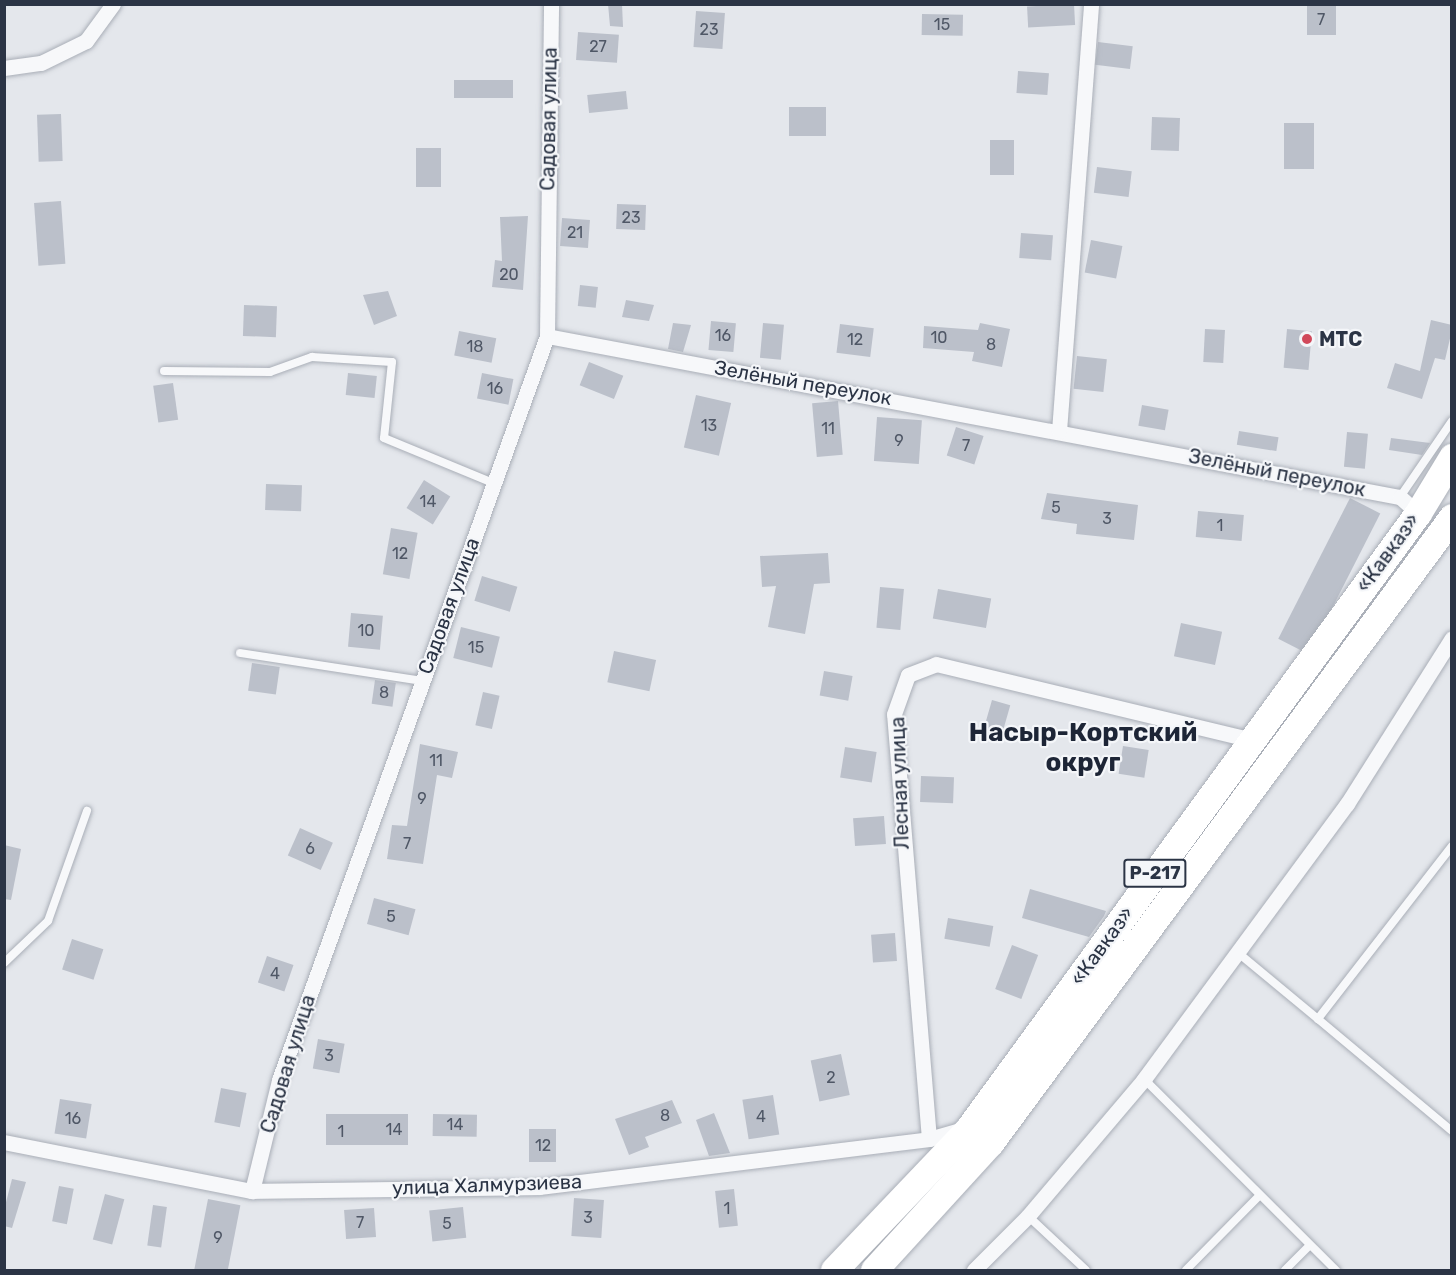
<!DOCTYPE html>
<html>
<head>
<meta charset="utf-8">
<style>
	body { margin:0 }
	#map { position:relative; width:1456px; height:1275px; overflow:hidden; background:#e4e7ec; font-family:Rubik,sans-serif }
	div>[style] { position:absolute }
	.building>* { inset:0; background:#bbc0ca; transform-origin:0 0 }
	.roads { filter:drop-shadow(0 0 2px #a9aeb7) drop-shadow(0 0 2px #a9aeb7) }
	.lane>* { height:8px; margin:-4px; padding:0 4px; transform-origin:4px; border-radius:4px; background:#f7f8fa }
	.street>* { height:15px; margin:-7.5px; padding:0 7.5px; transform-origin:7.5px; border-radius:7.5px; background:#f7f8fa }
	.highway>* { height:27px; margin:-13.5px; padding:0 13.5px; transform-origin:13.5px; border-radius:13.5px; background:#fff }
	.dots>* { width:16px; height:16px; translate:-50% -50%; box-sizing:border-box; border:3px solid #f4f6f9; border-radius:50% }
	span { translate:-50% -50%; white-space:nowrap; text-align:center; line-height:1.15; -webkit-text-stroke:4.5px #f4f6f9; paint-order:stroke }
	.number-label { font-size:16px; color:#4f5766 }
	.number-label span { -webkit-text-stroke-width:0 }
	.shield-label span { padding:2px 4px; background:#f4f6f9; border:2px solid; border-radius:4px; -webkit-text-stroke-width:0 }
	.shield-label { font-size:18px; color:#2b3445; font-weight:700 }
	.street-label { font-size:20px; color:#2b3445 }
	.poi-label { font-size:20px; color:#2b3445; font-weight:700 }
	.left { translate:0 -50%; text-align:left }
	.district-label { font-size:26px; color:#1d2536; font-weight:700 }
	.frame { position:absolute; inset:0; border:6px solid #2b3445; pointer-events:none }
</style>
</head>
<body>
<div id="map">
	<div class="building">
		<i style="clip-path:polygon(608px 4px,622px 4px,623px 27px,610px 26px)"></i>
		<i style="left:1074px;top:4px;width:21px;height:47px;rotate:87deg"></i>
		<i style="left:1307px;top:5px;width:29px;height:30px"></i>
		<i style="left:696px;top:11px;width:29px;height:36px;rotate:4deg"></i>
		<i style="left:922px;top:14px;width:41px;height:21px;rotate:1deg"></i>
		<i style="left:578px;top:32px;width:41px;height:28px;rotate:4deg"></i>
		<i style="left:1098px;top:42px;width:35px;height:23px;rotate:7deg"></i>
		<i style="left:1018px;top:71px;width:31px;height:22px;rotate:4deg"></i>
		<i style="left:454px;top:80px;width:59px;height:18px"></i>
		<i style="left:626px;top:91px;width:18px;height:39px;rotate:84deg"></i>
		<i style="left:789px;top:107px;width:37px;height:29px"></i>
		<i style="left:61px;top:114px;width:47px;height:24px;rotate:88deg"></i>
		<i style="left:1152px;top:117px;width:28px;height:33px;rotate:2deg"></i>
		<i style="left:1284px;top:123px;width:30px;height:46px"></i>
		<i style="left:990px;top:140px;width:24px;height:35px"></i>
		<i style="left:416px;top:148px;width:25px;height:39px"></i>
		<i style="left:1097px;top:167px;width:35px;height:26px;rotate:7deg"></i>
		<i style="left:61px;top:201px;width:63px;height:27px;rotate:86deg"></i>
		<i style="left:646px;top:205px;width:25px;height:29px;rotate:92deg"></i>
		<i style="clip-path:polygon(528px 216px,523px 290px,492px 287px,495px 260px,502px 261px,500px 217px)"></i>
		<i style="left:562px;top:218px;width:28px;height:28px;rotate:4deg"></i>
		<i style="left:1021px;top:233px;width:32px;height:25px;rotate:4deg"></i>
		<i style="left:1091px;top:240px;width:32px;height:33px;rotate:11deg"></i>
		<i style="left:580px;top:285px;width:18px;height:21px;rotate:6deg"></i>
		<i style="clip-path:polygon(388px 291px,397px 316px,374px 325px,363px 295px)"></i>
		<i style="clip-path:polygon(626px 300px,654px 305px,649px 321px,622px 317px)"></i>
		<i style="left:244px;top:305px;width:33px;height:31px;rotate:2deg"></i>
		<i style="clip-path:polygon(1431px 320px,1452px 325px,1452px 330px,1445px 360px,1435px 358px,1422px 399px,1387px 388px,1395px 363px,1420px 371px)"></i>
		<i style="left:711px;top:321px;width:25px;height:29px;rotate:5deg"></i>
		<i style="clip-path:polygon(673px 323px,691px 325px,683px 352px,668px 349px)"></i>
		<i style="left:763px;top:323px;width:21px;height:35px;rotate:5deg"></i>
		<i style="clip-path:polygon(980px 323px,1010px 329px,1002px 367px,972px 361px,974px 352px,923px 348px,924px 326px,978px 330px)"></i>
		<i style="left:840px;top:324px;width:34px;height:29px;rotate:7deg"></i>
		<i style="left:1205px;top:329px;width:20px;height:33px;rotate:3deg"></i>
		<i style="left:1287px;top:329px;width:25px;height:39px;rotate:5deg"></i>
		<i style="left:459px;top:331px;width:38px;height:25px;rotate:11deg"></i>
		<i style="left:1077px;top:356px;width:30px;height:33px;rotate:6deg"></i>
		<i style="left:589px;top:362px;width:37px;height:25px;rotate:22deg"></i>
		<i style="left:348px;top:373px;width:29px;height:22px;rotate:6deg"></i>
		<i style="left:482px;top:373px;width:32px;height:26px;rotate:11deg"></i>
		<i style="left:173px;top:383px;width:37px;height:20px;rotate:82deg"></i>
		<i style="left:696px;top:395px;width:36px;height:54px;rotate:13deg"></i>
		<i style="left:838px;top:401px;width:54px;height:26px;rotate:85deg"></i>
		<i style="left:1142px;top:405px;width:27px;height:21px;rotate:10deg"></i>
		<i style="left:877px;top:417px;width:45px;height:44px;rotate:4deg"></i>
		<i style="left:956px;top:427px;width:29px;height:30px;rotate:18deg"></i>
		<i style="left:1239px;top:431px;width:40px;height:14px;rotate:9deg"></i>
		<i style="left:1347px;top:432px;width:21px;height:35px;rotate:5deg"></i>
		<i style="clip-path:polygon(1391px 438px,1430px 443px,1422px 455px,1389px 450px)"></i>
		<i style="left:424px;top:480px;width:31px;height:33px;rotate:32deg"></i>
		<i style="left:266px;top:484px;width:36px;height:26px;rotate:2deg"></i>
		<i style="clip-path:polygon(1047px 493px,1138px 505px,1134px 540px,1076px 534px,1077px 524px,1041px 519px)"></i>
		<i style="left:1350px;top:498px;width:34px;height:158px;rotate:27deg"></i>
		<i style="left:1198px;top:511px;width:46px;height:26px;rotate:5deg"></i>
		<i style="left:391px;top:528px;width:27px;height:47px;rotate:10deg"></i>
		<i style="clip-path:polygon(828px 553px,830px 583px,814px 584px,805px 634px,768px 627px,776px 586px,762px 587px,760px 556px)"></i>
		<i style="left:482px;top:576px;width:37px;height:26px;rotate:17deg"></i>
		<i style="left:880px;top:587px;width:24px;height:41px;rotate:5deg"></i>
		<i style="left:938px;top:589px;width:54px;height:30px;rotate:10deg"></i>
		<i style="left:351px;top:613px;width:32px;height:34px;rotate:5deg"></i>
		<i style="left:1181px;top:623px;width:42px;height:34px;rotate:12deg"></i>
		<i style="left:461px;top:627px;width:40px;height:32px;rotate:14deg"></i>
		<i style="left:614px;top:651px;width:43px;height:32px;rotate:12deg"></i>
		<i style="left:252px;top:663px;width:28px;height:28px;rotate:8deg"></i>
		<i style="left:824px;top:671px;width:29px;height:25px;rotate:10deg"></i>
		<i style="left:375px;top:680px;width:21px;height:24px;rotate:8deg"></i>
		<i style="left:483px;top:692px;width:17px;height:34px;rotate:13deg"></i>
		<i style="left:992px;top:700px;width:19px;height:35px;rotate:16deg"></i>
		<i style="clip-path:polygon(420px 744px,458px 752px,452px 778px,437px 775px,423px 864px,387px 859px,392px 825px,407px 826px)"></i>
		<i style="left:1123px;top:746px;width:26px;height:28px;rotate:9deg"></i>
		<i style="left:845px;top:747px;width:32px;height:31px;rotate:9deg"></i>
		<i style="left:921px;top:776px;width:33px;height:26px;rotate:2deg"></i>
		<i style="left:884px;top:816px;width:28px;height:31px;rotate:86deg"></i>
		<i style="left:300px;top:828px;width:36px;height:30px;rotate:24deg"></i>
		<i style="clip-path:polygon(4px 845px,21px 849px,11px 900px,4px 899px)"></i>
		<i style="clip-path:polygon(1030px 889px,1106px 911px,1104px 916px,1089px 937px,1022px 918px)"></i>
		<i style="left:374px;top:898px;width:43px;height:27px;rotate:15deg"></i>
		<i style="left:948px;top:918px;width:46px;height:21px;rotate:10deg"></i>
		<i style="left:895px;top:933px;width:28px;height:24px;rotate:86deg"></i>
		<i style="left:72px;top:939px;width:33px;height:32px;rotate:18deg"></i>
		<i style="left:1012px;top:945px;width:28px;height:47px;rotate:21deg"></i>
		<i style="left:267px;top:956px;width:28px;height:28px;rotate:19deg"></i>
		<i style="left:318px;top:1039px;width:27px;height:30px;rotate:10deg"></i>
		<i style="left:841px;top:1054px;width:42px;height:31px;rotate:78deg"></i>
		<i style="left:221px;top:1088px;width:26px;height:35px;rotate:11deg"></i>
		<i style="left:773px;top:1095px;width:40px;height:31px;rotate:81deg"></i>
		<i style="left:60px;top:1099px;width:32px;height:35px;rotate:9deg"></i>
		<i style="clip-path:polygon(672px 1100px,682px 1123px,645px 1137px,649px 1147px,629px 1155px,615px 1119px)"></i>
		<i style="clip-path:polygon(714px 1113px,730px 1153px,709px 1156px,696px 1120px)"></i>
		<i style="left:408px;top:1114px;width:31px;height:82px;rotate:90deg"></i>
		<i style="left:433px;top:1114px;width:44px;height:22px;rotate:1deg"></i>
		<i style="left:556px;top:1129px;width:33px;height:27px;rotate:90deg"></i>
		<i style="clip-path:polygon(12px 1179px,26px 1182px,12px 1228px,4px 1226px,4px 1210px)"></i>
		<i style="left:59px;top:1186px;width:15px;height:36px;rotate:11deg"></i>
		<i style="left:734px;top:1189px;width:37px;height:19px;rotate:84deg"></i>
		<i style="left:105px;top:1194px;width:20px;height:47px;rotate:15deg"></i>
		<i style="left:574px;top:1198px;width:30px;height:38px;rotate:4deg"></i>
		<i style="left:208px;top:1199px;width:33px;height:72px;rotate:11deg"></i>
		<i style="left:153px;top:1205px;width:14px;height:41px;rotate:8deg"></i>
		<i style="left:463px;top:1207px;width:31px;height:34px;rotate:84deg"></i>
		<i style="left:374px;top:1208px;width:29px;height:30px;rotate:86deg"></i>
	</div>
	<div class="roads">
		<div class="lane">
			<i style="left:164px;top:371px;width:106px;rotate:0.5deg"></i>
			<i style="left:270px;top:372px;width:45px;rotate:-19.7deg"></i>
			<i style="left:312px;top:357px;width:80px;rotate:3.6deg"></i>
			<i style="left:392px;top:362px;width:76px;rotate:96deg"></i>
			<i style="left:384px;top:438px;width:118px;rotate:22.4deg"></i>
			<i style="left:1400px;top:497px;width:92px;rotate:-55.6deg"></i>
			<i style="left:240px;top:653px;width:184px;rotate:8.7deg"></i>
			<i style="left:1452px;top:846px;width:219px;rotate:127.8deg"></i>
			<i style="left:1318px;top:1019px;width:175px;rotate:39.9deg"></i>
			<i style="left:1237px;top:952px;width:105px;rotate:39.6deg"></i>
			<i style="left:4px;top:963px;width:61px;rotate:-43.7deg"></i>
			<i style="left:48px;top:921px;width:117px;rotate:-70.5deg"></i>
			<i style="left:1144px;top:1079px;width:271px;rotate:44.9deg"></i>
			<i style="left:1028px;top:1216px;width:79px;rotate:43deg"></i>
			<i style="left:1186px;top:1270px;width:105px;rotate:-45.4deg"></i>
			<i style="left:1285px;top:1270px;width:35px;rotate:-45deg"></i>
		</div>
		<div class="street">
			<i style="left:4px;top:68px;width:37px;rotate:-8deg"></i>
			<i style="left:41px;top:63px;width:50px;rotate:-26.1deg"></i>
			<i style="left:86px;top:41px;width:46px;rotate:-53.9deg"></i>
			<i style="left:547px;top:336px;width:868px;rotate:10.69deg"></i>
			<i style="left:1400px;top:497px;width:24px;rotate:42deg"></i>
			<i style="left:1059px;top:431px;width:428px;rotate:-85.7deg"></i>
			<i style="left:929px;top:1139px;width:426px;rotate:-94.7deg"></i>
			<i style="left:894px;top:714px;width:41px;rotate:-70.3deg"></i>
			<i style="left:908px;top:675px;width:30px;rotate:-21deg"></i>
			<i style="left:936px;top:664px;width:326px;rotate:13.5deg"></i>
			<i style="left:4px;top:1142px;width:253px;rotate:11.2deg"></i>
			<i style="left:252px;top:1191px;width:287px;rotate:-0.8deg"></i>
			<i style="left:539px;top:1187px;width:393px;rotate:-7deg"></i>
			<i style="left:929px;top:1139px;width:36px;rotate:-16deg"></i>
			<i style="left:252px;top:1191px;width:114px;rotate:-76.3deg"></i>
			<i style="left:279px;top:1080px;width:791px;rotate:-70.19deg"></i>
			<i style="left:547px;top:336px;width:332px;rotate:-89.3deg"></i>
			<i style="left:974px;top:1270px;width:76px;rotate:-45deg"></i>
			<i style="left:1028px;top:1216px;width:180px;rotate:-49.7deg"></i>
			<i style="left:1144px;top:1079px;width:342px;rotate:-53.6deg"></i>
			<i style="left:1347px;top:804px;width:196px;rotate:-57.7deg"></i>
		</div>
		<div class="highway">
			<i style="left:834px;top:1270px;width:196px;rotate:-46.4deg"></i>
			<i style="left:969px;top:1128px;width:761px;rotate:-53.87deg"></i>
			<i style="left:1418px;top:513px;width:66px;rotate:-58.7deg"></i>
			<i style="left:874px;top:1270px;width:172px;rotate:-47.6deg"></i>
			<i style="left:990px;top:1143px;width:778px;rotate:-53.57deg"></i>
		</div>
	</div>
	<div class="dots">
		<i style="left:1307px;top:339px;background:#d1495b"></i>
	</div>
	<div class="number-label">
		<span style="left:1321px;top:20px">7</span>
		<span style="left:942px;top:25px">15</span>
		<span style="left:709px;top:30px">23</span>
		<span style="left:598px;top:47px">27</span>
		<span style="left:631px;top:218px">23</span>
		<span style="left:575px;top:233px">21</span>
		<span style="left:509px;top:275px">20</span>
		<span style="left:723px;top:336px">16</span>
		<span style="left:939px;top:338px">10</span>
		<span style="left:855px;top:340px">12</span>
		<span style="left:991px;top:345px">8</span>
		<span style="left:475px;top:347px">18</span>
		<span style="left:495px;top:389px">16</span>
		<span style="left:709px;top:426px">13</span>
		<span style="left:828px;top:429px">11</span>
		<span style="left:899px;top:441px">9</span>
		<span style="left:966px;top:446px">7</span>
		<span style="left:428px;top:502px">14</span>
		<span style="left:1056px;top:508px">5</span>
		<span style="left:1107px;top:519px">3</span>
		<span style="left:1220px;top:526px">1</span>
		<span style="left:400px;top:554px">12</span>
		<span style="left:366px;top:631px">10</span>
		<span style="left:476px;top:648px">15</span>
		<span style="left:384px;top:693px">8</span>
		<span style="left:436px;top:761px">11</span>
		<span style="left:422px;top:799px">9</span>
		<span style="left:407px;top:844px">7</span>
		<span style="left:310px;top:849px">6</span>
		<span style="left:391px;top:917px">5</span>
		<span style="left:275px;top:974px">4</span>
		<span style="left:329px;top:1056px">3</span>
		<span style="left:831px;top:1078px">2</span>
		<span style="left:665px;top:1116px">8</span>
		<span style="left:761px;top:1117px">4</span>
		<span style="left:73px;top:1119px">16</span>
		<span style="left:455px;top:1125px">14</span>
		<span style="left:394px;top:1130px">14</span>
		<span style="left:341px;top:1132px">1</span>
		<span style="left:543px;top:1146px">12</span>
		<span style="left:727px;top:1209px">1</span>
		<span style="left:588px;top:1218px">3</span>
		<span style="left:360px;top:1223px">7</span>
		<span style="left:447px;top:1224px">5</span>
		<span style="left:218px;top:1238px">9</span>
	</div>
	<div class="shield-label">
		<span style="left:1155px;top:873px">Р-217</span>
	</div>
	<div class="street-label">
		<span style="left:549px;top:119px;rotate:-89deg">Садовая улица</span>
		<span style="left:803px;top:383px;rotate:10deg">Зелёный переулок</span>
		<span style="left:1277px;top:473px;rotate:11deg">Зелёный переулок</span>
		<span style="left:1388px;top:553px;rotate:-54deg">«Кавказ»</span>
		<span style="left:449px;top:606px;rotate:-70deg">Садовая улица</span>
		<span style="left:900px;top:783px;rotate:-92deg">Лесная улица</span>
		<span style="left:1102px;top:946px;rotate:-54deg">«Кавказ»</span>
		<span style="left:288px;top:1064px;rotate:-73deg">Садовая улица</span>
		<span style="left:487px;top:1185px;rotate:-2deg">улица Халмурзиева</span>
	</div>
	<div class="poi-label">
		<span class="left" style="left:1319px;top:339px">МТС</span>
	</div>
	<div class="district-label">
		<span style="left:1083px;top:748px">Насыр-Кортский<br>округ</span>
	</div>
	<div class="frame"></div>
</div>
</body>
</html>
